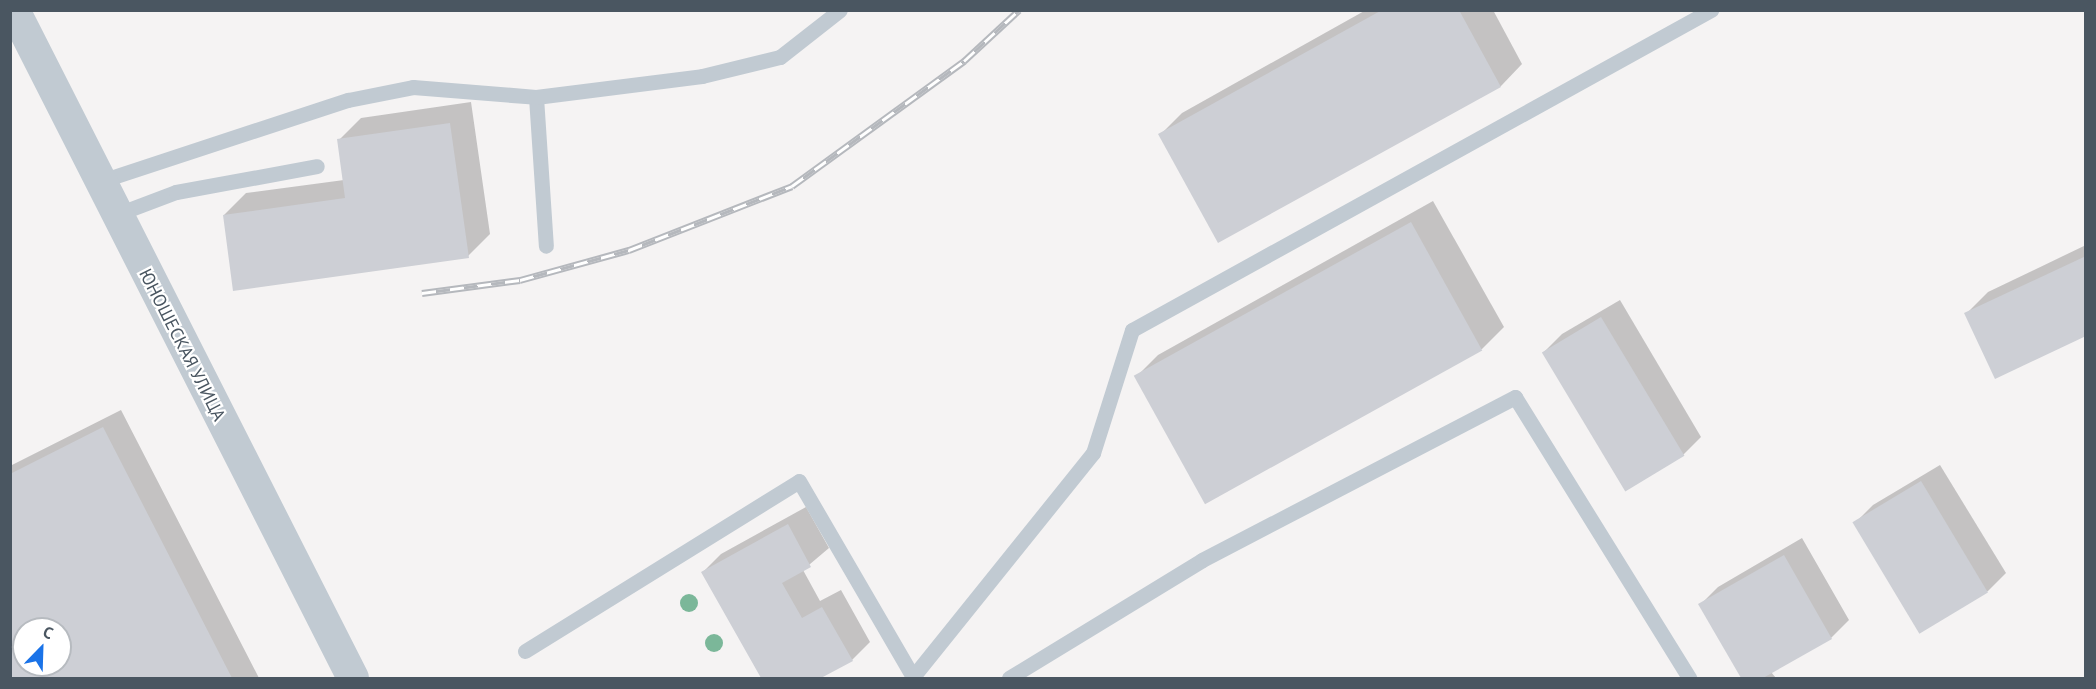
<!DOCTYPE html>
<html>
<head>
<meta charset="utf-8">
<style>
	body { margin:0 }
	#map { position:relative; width:2096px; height:689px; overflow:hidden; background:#f5f3f3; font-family:"PT Sans",sans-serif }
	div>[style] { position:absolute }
	.shadow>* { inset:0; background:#0003 }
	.building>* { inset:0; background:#cdcfd5; transform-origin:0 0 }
	.service>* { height:15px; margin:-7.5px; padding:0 7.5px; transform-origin:7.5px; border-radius:7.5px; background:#c1cad2 }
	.minor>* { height:32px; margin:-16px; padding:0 16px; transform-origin:16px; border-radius:16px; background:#c1cad2 }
	.rail>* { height:7px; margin-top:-3.5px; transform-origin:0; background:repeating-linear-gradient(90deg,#fff 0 14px,#b5b8bd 0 28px); box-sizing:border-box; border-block:2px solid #b5b8bd }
	.trees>* { width:18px; height:18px; margin:-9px; border-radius:50%; background:#7bb799 }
	span { translate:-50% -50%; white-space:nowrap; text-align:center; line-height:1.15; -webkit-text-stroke:4.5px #fff; paint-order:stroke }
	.street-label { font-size:18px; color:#4a5661 }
	.frame { position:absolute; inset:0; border:12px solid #4a5661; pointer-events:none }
	.north { position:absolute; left:12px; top:617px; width:60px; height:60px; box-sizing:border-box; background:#fff; border:2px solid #b7bbc0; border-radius:50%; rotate:23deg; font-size:16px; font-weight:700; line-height:24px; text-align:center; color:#4a5661 }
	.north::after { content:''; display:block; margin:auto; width:21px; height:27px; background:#1a73e8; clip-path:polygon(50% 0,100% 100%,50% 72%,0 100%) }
</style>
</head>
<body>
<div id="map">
	<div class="shadow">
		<i style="clip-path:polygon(1366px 10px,1493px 10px,1522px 64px,1501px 86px,1219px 241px,1160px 135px,1182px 113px)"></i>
		<i style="clip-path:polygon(471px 102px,490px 234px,468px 256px,224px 215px,246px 193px,344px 180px,339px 140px,361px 118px)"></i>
		<i style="clip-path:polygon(1433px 201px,1504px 327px,1482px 349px,1136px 377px,1158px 355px)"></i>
		<i style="clip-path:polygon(2086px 245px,2086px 334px,1966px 314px,1988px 292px)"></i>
		<i style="clip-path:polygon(1620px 300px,1701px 437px,1683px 455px,1544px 352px,1562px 334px)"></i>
		<i style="clip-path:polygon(evenodd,121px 410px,259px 678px,10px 678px,10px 466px,121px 410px,24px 629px,60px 629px,60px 665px,24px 665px,24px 629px)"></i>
		<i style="clip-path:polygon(1940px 465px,2006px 573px,1988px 591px,1922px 631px,1855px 523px,1873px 505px)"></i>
		<i style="clip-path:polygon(806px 507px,829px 548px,803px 570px,820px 601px,841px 590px,870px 642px,852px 660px,817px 678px,763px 678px,703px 572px,721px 554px)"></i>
		<i style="clip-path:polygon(1802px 538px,1849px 620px,1831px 638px,1771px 672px,1776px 678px,1742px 678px,1700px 605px,1718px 587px)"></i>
	</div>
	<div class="building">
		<i style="clip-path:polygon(1382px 10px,1459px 10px,1501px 87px,1218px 243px,1158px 134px)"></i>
		<i style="clip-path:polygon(450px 123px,469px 258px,233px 291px,223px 215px,345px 198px,337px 139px)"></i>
		<i style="left:1411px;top:222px;width:147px;height:317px;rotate:61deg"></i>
		<i style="clip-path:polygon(2086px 256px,2086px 336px,1995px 379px,1964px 313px)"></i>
		<i style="left:1601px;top:317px;width:162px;height:69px;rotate:59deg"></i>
		<i style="clip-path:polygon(evenodd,103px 427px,232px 678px,10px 678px,10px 474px,103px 427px,24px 629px,60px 629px,60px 665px,24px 665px,24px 629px)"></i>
		<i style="left:1921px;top:481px;width:130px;height:80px;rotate:59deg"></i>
		<i style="clip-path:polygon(788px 524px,811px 567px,782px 583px,802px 618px,822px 607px,853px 661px,821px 678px,761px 678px,701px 572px)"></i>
		<i style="clip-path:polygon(1784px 555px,1832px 639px,1763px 678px,1741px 678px,1698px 604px)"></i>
	</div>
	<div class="service">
		<i style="left:536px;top:97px;width:149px;rotate:86.2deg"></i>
		<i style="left:98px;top:182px;width:263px;rotate:-18.2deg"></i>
		<i style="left:348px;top:100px;width:66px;rotate:-11.3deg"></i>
		<i style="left:413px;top:87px;width:123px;rotate:4.6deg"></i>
		<i style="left:536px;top:97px;width:167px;rotate:-7.2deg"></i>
		<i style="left:702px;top:76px;width:80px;rotate:-13.7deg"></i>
		<i style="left:780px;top:57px;width:76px;rotate:-38.1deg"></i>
		<i style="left:115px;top:215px;width:65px;rotate:-20.7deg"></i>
		<i style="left:176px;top:192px;width:143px;rotate:-10.4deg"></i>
		<i style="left:525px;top:651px;width:322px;rotate:-31.8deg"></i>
		<i style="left:799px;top:481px;width:225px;rotate:59.8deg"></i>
		<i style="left:912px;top:678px;width:289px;rotate:-51.2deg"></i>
		<i style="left:1093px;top:453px;width:129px;rotate:-72.4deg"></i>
		<i style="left:1132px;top:330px;width:662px;rotate:-28.93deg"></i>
		<i style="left:1009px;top:678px;width:226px;rotate:-31.4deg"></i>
		<i style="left:1202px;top:560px;width:353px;rotate:-27.5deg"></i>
		<i style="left:1515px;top:397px;width:331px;rotate:58.2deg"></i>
	</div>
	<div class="minor">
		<i style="left:14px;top:10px;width:749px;rotate:63.09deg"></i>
	</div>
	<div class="rail">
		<i style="left:422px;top:293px;width:99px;rotate:-7.6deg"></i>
		<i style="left:520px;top:280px;width:113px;rotate:-15.4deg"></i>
		<i style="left:629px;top:250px;width:175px;rotate:-21.4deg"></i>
		<i style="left:792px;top:186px;width:213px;rotate:-36deg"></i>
		<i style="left:964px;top:61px;width:75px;rotate:-42.8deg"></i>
	</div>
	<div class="trees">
		<i style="left:689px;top:603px"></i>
		<i style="left:714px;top:643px"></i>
	</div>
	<div class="street-label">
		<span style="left:182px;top:345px;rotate:63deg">ЮНОШЕСКАЯ УЛИЦА</span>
	</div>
	<div class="frame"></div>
	<div class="north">С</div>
</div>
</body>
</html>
